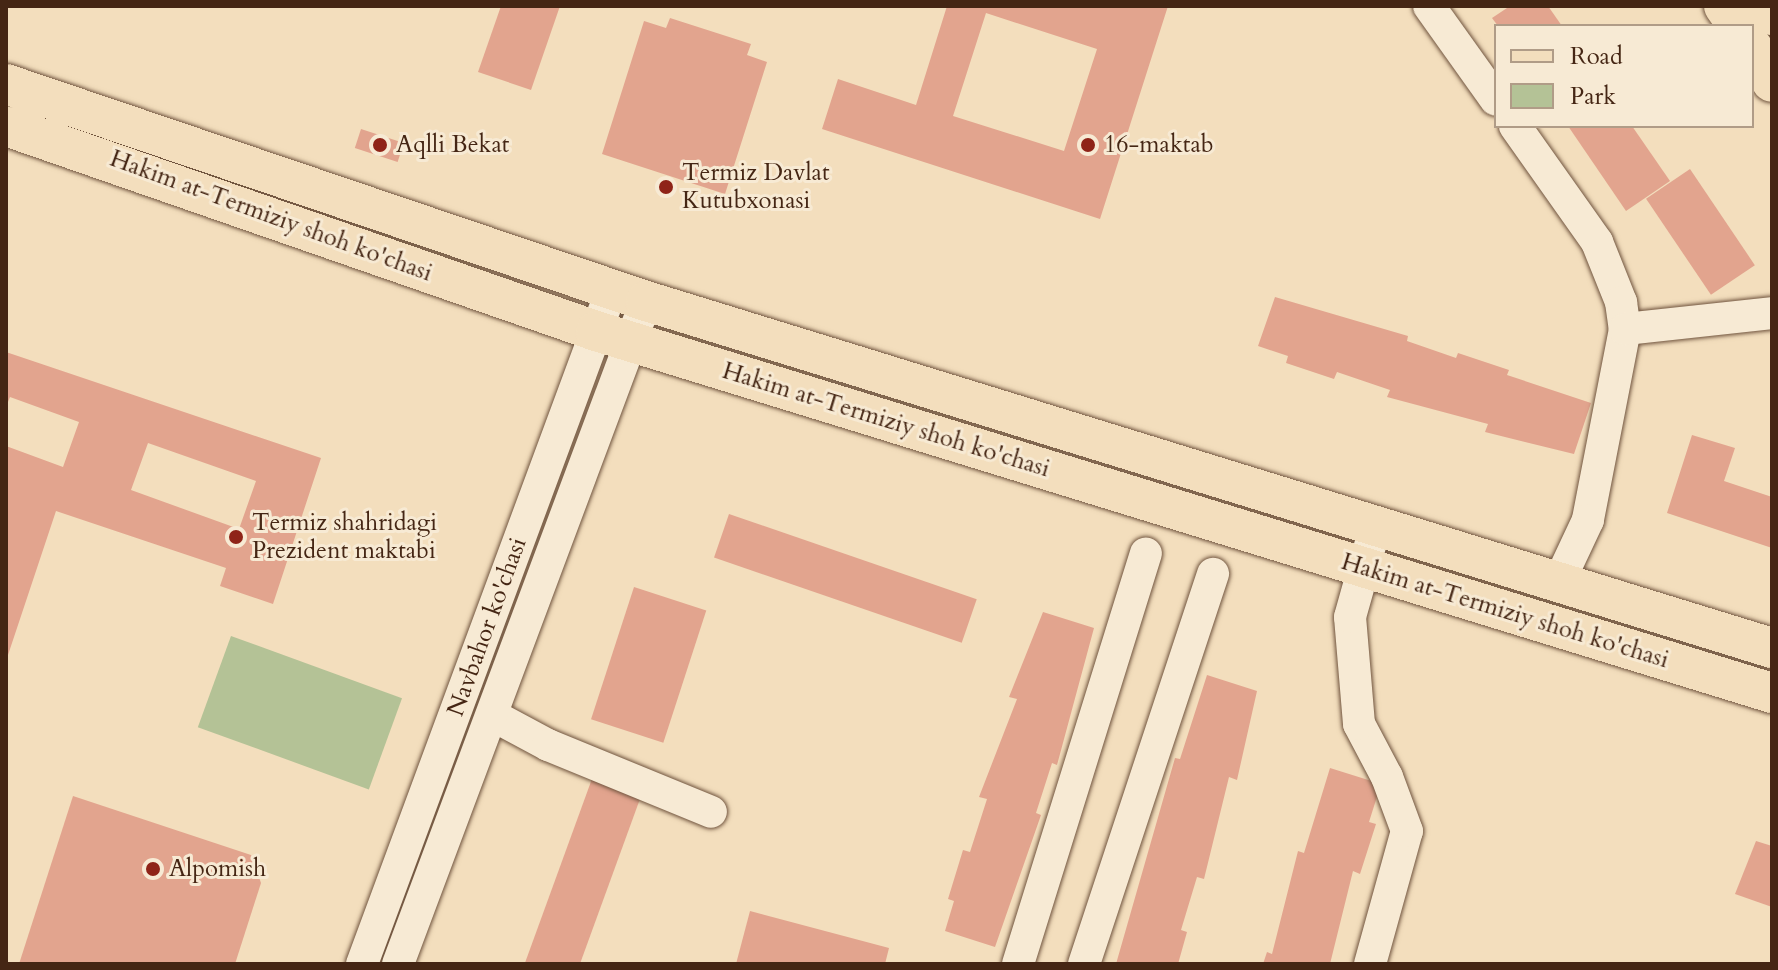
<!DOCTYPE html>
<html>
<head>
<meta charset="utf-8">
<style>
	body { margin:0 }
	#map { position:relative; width:1778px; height:970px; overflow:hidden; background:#f3debd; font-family:Cardo,serif }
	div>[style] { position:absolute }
	.green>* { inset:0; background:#b4c296; transform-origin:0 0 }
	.building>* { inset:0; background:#e2a48e; transform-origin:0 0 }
	.roads { filter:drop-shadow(0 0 2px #70543e) drop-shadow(0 0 2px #70543e) }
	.minor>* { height:32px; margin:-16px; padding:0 16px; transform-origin:16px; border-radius:16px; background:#f7ead4 }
	.major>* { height:40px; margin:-20px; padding:0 20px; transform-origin:20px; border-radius:20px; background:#f3debd }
	.dots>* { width:22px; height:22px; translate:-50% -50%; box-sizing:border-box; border:4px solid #f7ead4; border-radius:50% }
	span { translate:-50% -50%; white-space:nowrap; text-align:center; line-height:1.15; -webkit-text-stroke:6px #f7ead4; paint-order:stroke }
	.poi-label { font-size:24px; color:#452614 }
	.left { translate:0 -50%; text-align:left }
	.street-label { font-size:24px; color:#452614 }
	.frame { position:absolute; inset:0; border:8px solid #452614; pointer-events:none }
	.legend { position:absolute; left:1494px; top:24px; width:260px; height:104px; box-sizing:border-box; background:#f7ead4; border:2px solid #b09c87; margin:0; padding:10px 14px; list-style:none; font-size:24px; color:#452614 }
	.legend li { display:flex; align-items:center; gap:16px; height:40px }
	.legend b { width:40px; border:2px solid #b09c87 }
</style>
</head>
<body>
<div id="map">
	<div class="green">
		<i style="left:231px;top:636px;width:182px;height:97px;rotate:20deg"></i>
	</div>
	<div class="building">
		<i style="clip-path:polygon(501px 6px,560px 6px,531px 90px,478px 72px)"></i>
		<i style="clip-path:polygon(evenodd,947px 6px,1168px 6px,1100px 219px,822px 129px,838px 79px,916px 105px,947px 6px,986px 13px,1097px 49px,1064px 151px,953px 116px,986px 13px)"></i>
		<i style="clip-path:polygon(1510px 6px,1548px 6px,1562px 26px,1498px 26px,1492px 18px)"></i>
		<i style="clip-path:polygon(670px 18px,751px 44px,747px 55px,767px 62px,725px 194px,602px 154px,644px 21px,666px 28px)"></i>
		<i style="clip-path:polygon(1568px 126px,1632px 126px,1670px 181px,1626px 211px)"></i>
		<i style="left:361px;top:129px;width:45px;height:20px;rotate:18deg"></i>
		<i style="left:1690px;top:169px;width:116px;height:53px;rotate:56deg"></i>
		<i style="clip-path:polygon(1275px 297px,1408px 336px,1407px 341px,1456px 358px,1458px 353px,1509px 370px,1507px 375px,1591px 403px,1574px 454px,1485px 432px,1488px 424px,1387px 397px,1390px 390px,1337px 372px,1334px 379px,1286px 363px,1288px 356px,1258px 346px)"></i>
		<i style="clip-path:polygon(evenodd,6px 352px,321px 458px,273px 604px,220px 586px,226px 568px,56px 511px,6px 661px,6px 446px,63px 467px,79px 422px,10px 397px,6px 407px,6px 352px,148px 443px,256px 481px,239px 529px,131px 490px,148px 443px)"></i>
		<i style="clip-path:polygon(1692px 435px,1735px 448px,1724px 481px,1772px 497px,1772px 548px,1667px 513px)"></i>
		<i style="left:729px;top:514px;width:262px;height:46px;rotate:19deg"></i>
		<i style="left:634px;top:587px;width:76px;height:139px;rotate:18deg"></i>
		<i style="clip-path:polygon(1043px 612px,1094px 628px,1057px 765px,1052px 763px,1036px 813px,1041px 815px,995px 947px,945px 931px,954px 901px,948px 899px,963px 850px,970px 852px,987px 799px,979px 797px,1017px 699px,1009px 697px)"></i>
		<i style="clip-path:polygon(1207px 675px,1257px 691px,1237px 780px,1229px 777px,1204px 879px,1197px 877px,1181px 930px,1187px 932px,1178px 964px,1116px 964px,1175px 758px,1180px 759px)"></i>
		<i style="clip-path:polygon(1330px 768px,1381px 784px,1369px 822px,1376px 824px,1360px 874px,1353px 871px,1330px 964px,1263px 964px,1267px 952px,1272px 954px,1298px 851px,1304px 853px)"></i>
		<i style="left:593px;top:776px;width:52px;height:199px;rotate:20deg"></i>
		<i style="clip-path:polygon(73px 796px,251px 855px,261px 883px,235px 964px,19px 964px)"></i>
		<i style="clip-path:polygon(1756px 841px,1772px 846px,1772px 907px,1735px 894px)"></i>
		<i style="clip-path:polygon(750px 911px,889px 948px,885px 964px,736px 964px)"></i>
	</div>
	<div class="roads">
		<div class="minor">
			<i style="left:1429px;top:6px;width:115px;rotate:54.5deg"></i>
			<i style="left:1515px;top:126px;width:142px;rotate:54.7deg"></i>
			<i style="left:1597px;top:242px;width:65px;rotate:68.2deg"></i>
			<i style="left:1621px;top:302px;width:27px;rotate:82deg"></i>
			<i style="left:1625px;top:329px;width:195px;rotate:101deg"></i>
			<i style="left:1588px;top:520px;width:71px;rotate:115.1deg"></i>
			<i style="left:1625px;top:329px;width:148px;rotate:-6.2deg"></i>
			<i style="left:492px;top:715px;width:64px;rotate:28.2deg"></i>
			<i style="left:548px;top:745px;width:176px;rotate:22.3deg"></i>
			<i style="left:362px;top:964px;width:720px;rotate:-69.68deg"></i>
			<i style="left:398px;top:964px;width:708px;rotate:-69.49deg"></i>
			<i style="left:1018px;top:964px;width:430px;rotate:-72.7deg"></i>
			<i style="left:1084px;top:964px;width:411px;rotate:-71.7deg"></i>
			<i style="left:1370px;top:964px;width:138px;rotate:-74.5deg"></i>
			<i style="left:1407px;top:831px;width:58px;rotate:-110.3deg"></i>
			<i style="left:1387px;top:777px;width:60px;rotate:-117.8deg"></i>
			<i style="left:1359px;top:724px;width:107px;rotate:-94.8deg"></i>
			<i style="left:1350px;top:617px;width:92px;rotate:-74.3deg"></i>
		</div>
		<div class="major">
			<i style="left:1724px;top:6px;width:24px;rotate:55deg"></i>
			<i style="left:1766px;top:6px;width:11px;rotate:56deg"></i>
			<i style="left:1752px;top:47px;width:40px;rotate:60.3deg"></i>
			<i style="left:6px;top:84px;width:676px;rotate:18.73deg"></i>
			<i style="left:646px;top:301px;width:1178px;rotate:17.13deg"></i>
			<i style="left:6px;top:126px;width:625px;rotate:19.16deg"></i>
			<i style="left:596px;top:331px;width:1230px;rotate:17.11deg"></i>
		</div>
	</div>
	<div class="dots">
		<i style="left:380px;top:145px;background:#8f2418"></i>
		<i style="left:1088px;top:145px;background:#8f2418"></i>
		<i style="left:666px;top:187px;background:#8f2418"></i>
		<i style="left:236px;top:537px;background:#8f2418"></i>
		<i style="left:153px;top:869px;background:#8f2418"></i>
	</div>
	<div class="poi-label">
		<span class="left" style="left:396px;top:145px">Aqlli Bekat</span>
		<span class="left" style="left:1104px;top:145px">16-maktab</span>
		<span class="left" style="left:682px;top:187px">Termiz Davlat<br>Kutubxonasi</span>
		<span class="left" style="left:252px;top:537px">Termiz shahridagi<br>Prezident maktabi</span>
		<span class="left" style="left:169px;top:869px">Alpomish</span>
	</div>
	<div class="street-label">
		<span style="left:271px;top:216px;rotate:20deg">Hakim at-Termiziy shoh ko'chasi</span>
		<span style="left:886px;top:420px;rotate:17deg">Hakim at-Termiziy shoh ko'chasi</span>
		<span style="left:1505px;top:611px;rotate:17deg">Hakim at-Termiziy shoh ko'chasi</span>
		<span style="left:487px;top:627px;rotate:-70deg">Navbahor ko'chasi</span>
	</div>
	<div class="frame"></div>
	<ul class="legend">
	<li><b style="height:10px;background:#f3debd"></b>Road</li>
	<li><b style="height:22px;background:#b4c296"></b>Park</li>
	</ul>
</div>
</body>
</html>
